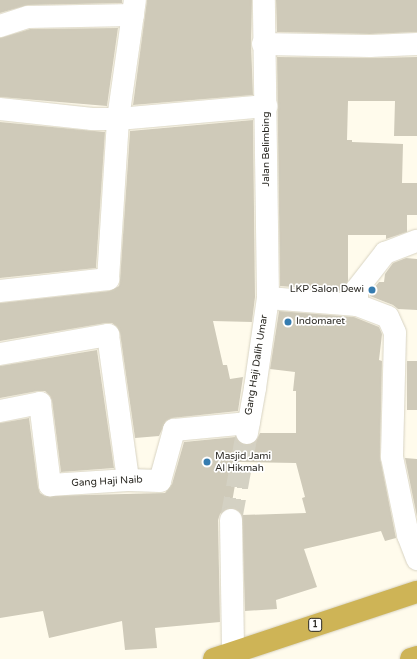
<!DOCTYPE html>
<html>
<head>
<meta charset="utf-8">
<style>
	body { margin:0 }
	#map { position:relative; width:417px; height:659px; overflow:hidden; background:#fffbec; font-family:"Varela Round",sans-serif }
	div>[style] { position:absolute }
	.building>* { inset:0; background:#cfcab9; transform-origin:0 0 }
	.street-tunnel>* { height:22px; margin-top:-11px; transform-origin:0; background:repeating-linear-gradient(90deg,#d4d1c3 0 22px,transparent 0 33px) }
	.roads { filter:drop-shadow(0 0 1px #d8d3c2) drop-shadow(0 0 1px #d8d3c2) }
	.street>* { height:22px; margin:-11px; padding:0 11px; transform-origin:11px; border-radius:11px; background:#fff }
	.highway>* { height:22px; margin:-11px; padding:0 11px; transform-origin:11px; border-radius:11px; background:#ceb456 }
	.dots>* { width:11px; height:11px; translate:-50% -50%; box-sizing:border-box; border:2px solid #fff; border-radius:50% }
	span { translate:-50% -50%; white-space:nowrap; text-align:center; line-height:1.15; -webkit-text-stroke:3.5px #fff; paint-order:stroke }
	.shield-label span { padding:1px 3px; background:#fff; border:1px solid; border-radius:3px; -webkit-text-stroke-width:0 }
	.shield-label { font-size:9px; color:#292721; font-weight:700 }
	.street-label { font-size:10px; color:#292721 }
	.poi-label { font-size:10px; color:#292721 }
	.right { translate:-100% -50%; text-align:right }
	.left { translate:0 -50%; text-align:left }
</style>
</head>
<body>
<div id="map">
	<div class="building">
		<i style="clip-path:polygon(0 0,122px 0,122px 3px,28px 5px,0 13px)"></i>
		<i style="clip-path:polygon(147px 0,252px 0,251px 44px,253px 95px,133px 105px)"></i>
		<i style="clip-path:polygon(276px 0,417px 0,417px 32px,370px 34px,277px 32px)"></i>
		<i style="clip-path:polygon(118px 28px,107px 106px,0 97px,0 38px,30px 29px)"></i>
		<i style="clip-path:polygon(277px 57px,370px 58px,417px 57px,417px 136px,394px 136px,395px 101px,348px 101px,347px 140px,352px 140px,352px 142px,403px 144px,402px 183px,417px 183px,417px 215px,407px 215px,407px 232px,386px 239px,386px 235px,348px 235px,348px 281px,344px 291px,280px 286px)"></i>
		<i style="clip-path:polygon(253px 120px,255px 297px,252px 322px,213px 321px,223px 365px,227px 365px,230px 379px,243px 377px,238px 411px,172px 418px,166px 421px,159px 436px,135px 438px,120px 333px,117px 327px,112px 323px,106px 323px,0 341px,0 303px,109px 291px,119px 286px,120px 280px,130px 131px)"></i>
		<i style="clip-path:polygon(0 122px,105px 132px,96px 268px,0 278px)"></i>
		<i style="clip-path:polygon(406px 258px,417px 259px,417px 310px,398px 309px,393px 305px,370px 296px,370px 293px,379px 282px,384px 282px,385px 274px,393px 263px)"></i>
		<i style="clip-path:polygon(279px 311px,354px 317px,379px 327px,382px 334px,379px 360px,382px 361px,380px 457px,396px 538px,385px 541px,381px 531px,304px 549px,317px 587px,276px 600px,277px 609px,245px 611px,242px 515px,306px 513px,302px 498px,305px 497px,296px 463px,239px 462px,231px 508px,224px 510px,220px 514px,218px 520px,220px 622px,155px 628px,157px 648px,125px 650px,122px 621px,49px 638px,43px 611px,0 618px,0 423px,29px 418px,38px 487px,40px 493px,45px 496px,165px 493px,172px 484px,184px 442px,235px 437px,239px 443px,245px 445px,251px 445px,256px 441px,260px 433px,296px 433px,296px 391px,293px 391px,295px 372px,270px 369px)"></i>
		<i style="clip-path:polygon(97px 350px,114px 468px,61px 472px,52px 401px,50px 396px,45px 391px,38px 391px,0 398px,0 366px)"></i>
		<i style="left:407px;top:361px;width:10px;height:49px"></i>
		<i style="clip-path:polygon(405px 458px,417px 459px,417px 517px)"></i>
	</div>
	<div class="street-tunnel">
		<i style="left:231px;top:520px;width:88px;rotate:-79.6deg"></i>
	</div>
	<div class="roads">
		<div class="street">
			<i style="left:0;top:26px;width:29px;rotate:-18deg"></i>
			<i style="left:28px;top:17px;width:105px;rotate:-1.1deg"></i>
			<i style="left:263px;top:44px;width:107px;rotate:1.1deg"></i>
			<i style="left:370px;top:46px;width:47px;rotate:-2.4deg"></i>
			<i style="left:0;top:109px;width:93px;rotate:6.2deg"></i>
			<i style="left:92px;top:119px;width:26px"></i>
			<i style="left:118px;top:119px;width:120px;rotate:-81.9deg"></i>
			<i style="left:0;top:291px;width:109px;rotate:-6.3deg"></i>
			<i style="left:108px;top:279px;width:160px;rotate:-86.4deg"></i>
			<i style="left:118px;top:119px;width:149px;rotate:-5deg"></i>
			<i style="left:268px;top:298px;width:89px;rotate:4.5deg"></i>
			<i style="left:357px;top:305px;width:33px;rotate:21deg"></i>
			<i style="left:388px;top:317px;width:17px;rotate:66deg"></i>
			<i style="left:395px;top:333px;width:124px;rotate:91.4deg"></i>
			<i style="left:392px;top:457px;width:80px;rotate:78.4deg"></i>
			<i style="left:408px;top:535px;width:26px;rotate:69deg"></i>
			<i style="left:357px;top:305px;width:16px;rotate:-90deg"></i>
			<i style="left:357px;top:289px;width:46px;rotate:-52.1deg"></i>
			<i style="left:385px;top:253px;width:34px;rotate:-21deg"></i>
			<i style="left:0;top:354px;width:110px;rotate:-10deg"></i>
			<i style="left:108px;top:335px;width:146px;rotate:82.1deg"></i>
			<i style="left:0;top:411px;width:41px;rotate:-11.3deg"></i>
			<i style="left:40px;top:403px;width:83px;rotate:83deg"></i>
			<i style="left:50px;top:485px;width:78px;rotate:-3.7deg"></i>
			<i style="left:128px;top:480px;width:32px;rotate:2deg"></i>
			<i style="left:160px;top:481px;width:53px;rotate:-74.6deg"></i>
			<i style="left:174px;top:430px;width:75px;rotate:-5.3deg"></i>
			<i style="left:247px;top:433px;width:46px;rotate:-79.9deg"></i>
			<i style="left:255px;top:388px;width:91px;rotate:-81.8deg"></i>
			<i style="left:268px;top:298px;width:298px;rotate:-90.8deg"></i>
			<i style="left:231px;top:520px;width:132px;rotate:89.1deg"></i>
		</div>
		<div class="highway">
			<i style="left:214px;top:659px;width:214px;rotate:-18.3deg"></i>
			<i style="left:411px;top:659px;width:6px;rotate:-18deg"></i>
		</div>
	</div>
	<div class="dots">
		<i style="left:372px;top:290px;background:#357cb0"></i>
		<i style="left:288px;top:322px;background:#357cb0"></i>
		<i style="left:207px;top:462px;background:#357cb0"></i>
	</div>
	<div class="shield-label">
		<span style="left:315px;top:625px">1</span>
	</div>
	<div class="street-label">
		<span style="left:267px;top:149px;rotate:-90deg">Jalan Belimbing</span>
		<span style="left:257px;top:365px;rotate:-81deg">Gang Haji Dalih Umar</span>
		<span style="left:107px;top:482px;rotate:-3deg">Gang Haji Naib</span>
	</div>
	<div class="poi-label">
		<span class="right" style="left:364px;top:290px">LKP Salon Dewi</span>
		<span class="left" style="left:296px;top:322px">Indomaret</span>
		<span class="left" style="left:215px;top:462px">Masjid Jami<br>Al Hikmah</span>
	</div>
</div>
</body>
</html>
